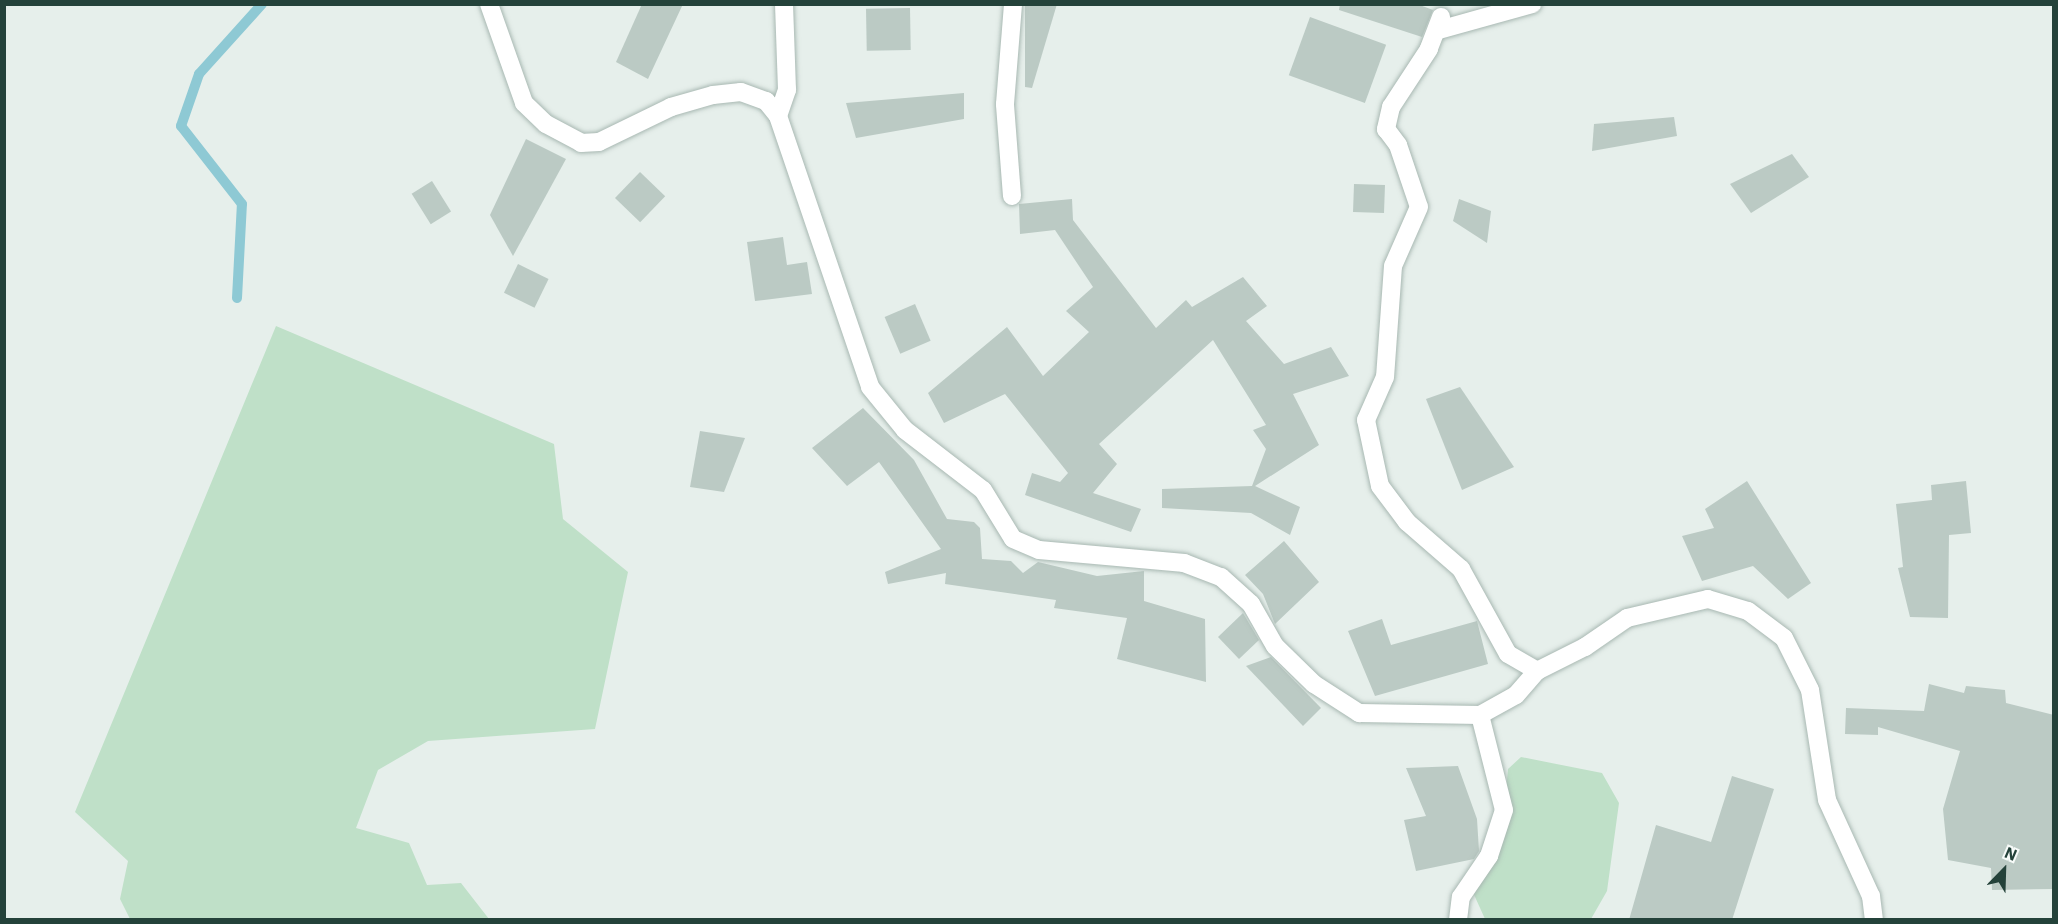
<!DOCTYPE html>
<html>
<head>
<meta charset="utf-8">
<style>
	body { margin:0 }
	#map { position:relative; width:2058px; height:924px; overflow:hidden; background:#e6efeb; font-family:"IBM Plex Sans",sans-serif }
	div>[style] { position:absolute }
	.green>* { inset:0; background:#bfe0c8 }
	.stream>* { height:10px; margin:-5px; padding:0 5px; transform-origin:5px; border-radius:5px; background:#8ec9d4 }
	.building>* { inset:0; background:#bbcac4; transform-origin:0 0 }
	.roads { filter:drop-shadow(0 0 2px #a8b8b2) drop-shadow(0 0 2px #a8b8b2) }
	.minor>* { height:18px; margin:-9px; padding:0 9px; transform-origin:9px; border-radius:9px; background:#fff }
	span { translate:-50% -50%; white-space:nowrap; text-align:center; line-height:1.15; -webkit-text-stroke:4.5px #f7fbf9; paint-order:stroke }
	.frame { position:absolute; inset:0; border:6px solid #24423a; pointer-events:none }
	.north { position:absolute; left:1974px; top:840px; width:60px; height:60px; -webkit-text-stroke:4px #f7fbf9; paint-order:stroke; rotate:23deg; font-size:16px; font-weight:700; line-height:24px; text-align:center; color:#24423a }
	.north::after { content:''; display:block; margin:auto; width:21px; height:27px; background:#24423a; clip-path:polygon(50% 0,100% 100%,50% 72%,0 100%) }
</style>
</head>
<body>
<div id="map">
	<div class="green">
		<i style="clip-path:polygon(276px 326px,554px 444px,563px 519px,628px 572px,595px 729px,428px 741px,378px 770px,356px 828px,409px 843px,427px 885px,461px 883px,489px 919px,130px 919px,120px 899px,128px 861px,75px 812px)"></i>
		<i style="clip-path:polygon(1521px 757px,1602px 773px,1619px 803px,1607px 891px,1591px 919px,1485px 919px,1466px 877px,1501px 845px,1508px 769px)"></i>
	</div>
	<div class="stream">
		<i style="left:237px;top:298px;width:94px;rotate:-87deg"></i>
		<i style="left:242px;top:204px;width:99px;rotate:-128deg"></i>
		<i style="left:181px;top:126px;width:55px;rotate:-70.9deg"></i>
		<i style="left:199px;top:74px;width:94px;rotate:-48deg"></i>
	</div>
	<div class="building">
		<i style="clip-path:polygon(642px 4px,683px 4px,648px 79px,616px 62px)"></i>
		<i style="clip-path:polygon(1025px 4px,1057px 4px,1032px 88px,1025px 87px)"></i>
		<i style="clip-path:polygon(1340px 4px,1417px 4px,1433px 10px,1422px 37px,1339px 10px)"></i>
		<i style="left:910px;top:8px;width:42px;height:44px;rotate:89deg"></i>
		<i style="left:1310px;top:17px;width:81px;height:62px;rotate:20deg"></i>
		<i style="clip-path:polygon(964px 93px,964px 119px,856px 138px,846px 103px)"></i>
		<i style="clip-path:polygon(1674px 117px,1677px 136px,1592px 151px,1594px 124px)"></i>
		<i style="clip-path:polygon(526px 139px,566px 159px,513px 256px,490px 215px)"></i>
		<i style="clip-path:polygon(1792px 154px,1809px 177px,1751px 213px,1730px 184px)"></i>
		<i style="left:640px;top:172px;width:35px;height:36px;rotate:44deg"></i>
		<i style="left:432px;top:181px;width:36px;height:24px;rotate:58deg"></i>
		<i style="left:1354px;top:184px;width:31px;height:28px;rotate:2deg"></i>
		<i style="clip-path:polygon(1072px 199px,1073px 220px,1156px 328px,1186px 300px,1192px 307px,1243px 277px,1267px 306px,1246px 321px,1284px 364px,1331px 347px,1349px 376px,1293px 394px,1319px 445px,1255px 486px,1300px 507px,1290px 535px,1251px 513px,1162px 508px,1162px 489px,1252px 486px,1266px 449px,1253px 430px,1266px 425px,1213px 340px,1099px 444px,1117px 464px,1093px 493px,1141px 509px,1131px 532px,1025px 495px,1032px 473px,1060px 482px,1068px 473px,1005px 394px,944px 423px,928px 393px,1007px 327px,1043px 376px,1089px 332px,1066px 311px,1093px 287px,1055px 230px,1020px 234px,1019px 204px)"></i>
		<i style="clip-path:polygon(1459px 199px,1491px 211px,1487px 243px,1453px 221px)"></i>
		<i style="clip-path:polygon(783px 237px,787px 265px,807px 262px,812px 294px,755px 301px,747px 242px)"></i>
		<i style="left:518px;top:264px;width:34px;height:32px;rotate:26deg"></i>
		<i style="left:915px;top:304px;width:40px;height:33px;rotate:67deg"></i>
		<i style="clip-path:polygon(1460px 387px,1514px 467px,1462px 490px,1426px 399px)"></i>
		<i style="clip-path:polygon(863px 408px,914px 460px,947px 519px,974px 522px,980px 528px,982px 559px,1011px 561px,1023px 573px,1038px 562px,1097px 576px,1144px 571px,1144px 601px,1205px 619px,1206px 682px,1117px 659px,1127px 618px,1054px 608px,1056px 600px,945px 584px,946px 573px,888px 584px,885px 572px,941px 549px,879px 462px,847px 486px,812px 448px)"></i>
		<i style="clip-path:polygon(700px 431px,745px 438px,724px 492px,690px 487px)"></i>
		<i style="clip-path:polygon(1747px 481px,1811px 583px,1788px 599px,1753px 566px,1702px 581px,1682px 536px,1714px 528px,1705px 509px)"></i>
		<i style="clip-path:polygon(1966px 481px,1971px 533px,1949px 535px,1948px 618px,1910px 617px,1898px 568px,1903px 567px,1896px 504px,1932px 500px,1931px 485px)"></i>
		<i style="clip-path:polygon(1284px 541px,1319px 582px,1275px 624px,1263px 594px,1245px 575px)"></i>
		<i style="clip-path:polygon(1243px 613px,1259px 640px,1239px 659px,1218px 637px)"></i>
		<i style="clip-path:polygon(1382px 619px,1391px 645px,1477px 621px,1488px 664px,1375px 696px,1348px 631px)"></i>
		<i style="clip-path:polygon(1271px 657px,1321px 708px,1303px 726px,1246px 666px)"></i>
		<i style="clip-path:polygon(1929px 684px,1964px 693px,1966px 686px,2005px 690px,2006px 703px,2054px 715px,2054px 889px,1992px 890px,1991px 868px,1948px 860px,1943px 809px,1960px 751px,1878px 727px,1878px 735px,1845px 734px,1846px 708px,1924px 711px)"></i>
		<i style="clip-path:polygon(1458px 766px,1477px 819px,1479px 851px,1474px 859px,1416px 871px,1404px 820px,1426px 816px,1406px 768px)"></i>
		<i style="clip-path:polygon(1732px 776px,1774px 789px,1732px 920px,1629px 920px,1656px 825px,1711px 842px)"></i>
	</div>
	<div class="roads">
		<div class="minor">
			<i style="left:489px;top:4px;width:105px;rotate:70.5deg"></i>
			<i style="left:524px;top:103px;width:30px;rotate:44deg"></i>
			<i style="left:546px;top:124px;width:40px;rotate:28deg"></i>
			<i style="left:581px;top:143px;width:18px;rotate:-3deg"></i>
			<i style="left:599px;top:142px;width:80px;rotate:-25.9deg"></i>
			<i style="left:671px;top:107px;width:44px;rotate:-15.9deg"></i>
			<i style="left:713px;top:95px;width:28px;rotate:-6deg"></i>
			<i style="left:741px;top:92px;width:27px;rotate:20deg"></i>
			<i style="left:766px;top:101px;width:19px;rotate:51deg"></i>
			<i style="left:778px;top:116px;width:286px;rotate:71.2deg"></i>
			<i style="left:870px;top:387px;width:55px;rotate:50.9deg"></i>
			<i style="left:905px;top:430px;width:98px;rotate:37.6deg"></i>
			<i style="left:983px;top:490px;width:57px;rotate:58.5deg"></i>
			<i style="left:1013px;top:539px;width:28px;rotate:23deg"></i>
			<i style="left:1039px;top:550px;width:146px;rotate:5.1deg"></i>
			<i style="left:1184px;top:563px;width:40px;rotate:21deg"></i>
			<i style="left:1221px;top:577px;width:40px;rotate:42deg"></i>
			<i style="left:1251px;top:604px;width:48px;rotate:60.3deg"></i>
			<i style="left:1275px;top:646px;width:54px;rotate:44.3deg"></i>
			<i style="left:1314px;top:684px;width:54px;rotate:32.8deg"></i>
			<i style="left:1359px;top:713px;width:121px;rotate:0.9deg"></i>
			<i style="left:1480px;top:715px;width:41px;rotate:-29.1deg"></i>
			<i style="left:1516px;top:695px;width:32px;rotate:-49deg"></i>
			<i style="left:1537px;top:671px;width:54px;rotate:-26.6deg"></i>
			<i style="left:1585px;top:647px;width:51px;rotate:-34.6deg"></i>
			<i style="left:1627px;top:618px;width:83px;rotate:-13.2deg"></i>
			<i style="left:1708px;top:599px;width:42px;rotate:16.7deg"></i>
			<i style="left:1748px;top:611px;width:45px;rotate:36.9deg"></i>
			<i style="left:1784px;top:638px;width:58px;rotate:63.4deg"></i>
			<i style="left:1810px;top:690px;width:111px;rotate:81.2deg"></i>
			<i style="left:1827px;top:800px;width:106px;rotate:65.4deg"></i>
			<i style="left:1871px;top:896px;width:24px;rotate:83deg"></i>
			<i style="left:1441px;top:17px;width:34px;rotate:111deg"></i>
			<i style="left:1429px;top:49px;width:69px;rotate:123.2deg"></i>
			<i style="left:1391px;top:107px;width:23px;rotate:103deg"></i>
			<i style="left:1386px;top:129px;width:20px;rotate:53deg"></i>
			<i style="left:1398px;top:145px;width:65px;rotate:71.3deg"></i>
			<i style="left:1419px;top:207px;width:64px;rotate:113.8deg"></i>
			<i style="left:1393px;top:266px;width:111px;rotate:94.1deg"></i>
			<i style="left:1385px;top:377px;width:47px;rotate:113.8deg"></i>
			<i style="left:1366px;top:420px;width:67px;rotate:78deg"></i>
			<i style="left:1380px;top:486px;width:45px;rotate:53.1deg"></i>
			<i style="left:1407px;top:522px;width:72px;rotate:41deg"></i>
			<i style="left:1461px;top:569px;width:97px;rotate:61.1deg"></i>
			<i style="left:1508px;top:654px;width:34px;rotate:30deg"></i>
			<i style="left:1439px;top:30px;width:97px;rotate:-15.6deg"></i>
			<i style="left:778px;top:116px;width:28px;rotate:-71deg"></i>
			<i style="left:787px;top:90px;width:86px;rotate:-92deg"></i>
			<i style="left:1012px;top:196px;width:92px;rotate:-94.4deg"></i>
			<i style="left:1005px;top:104px;width:100px;rotate:-85.4deg"></i>
			<i style="left:1458px;top:920px;width:23px;rotate:-83deg"></i>
			<i style="left:1461px;top:897px;width:50px;rotate:-55.7deg"></i>
			<i style="left:1489px;top:856px;width:48px;rotate:-71.9deg"></i>
			<i style="left:1504px;top:810px;width:98px;rotate:-104.2deg"></i>
		</div>
	</div>
	<div class="frame"></div>
	<div class="north">N</div>
</div>
</body>
</html>
